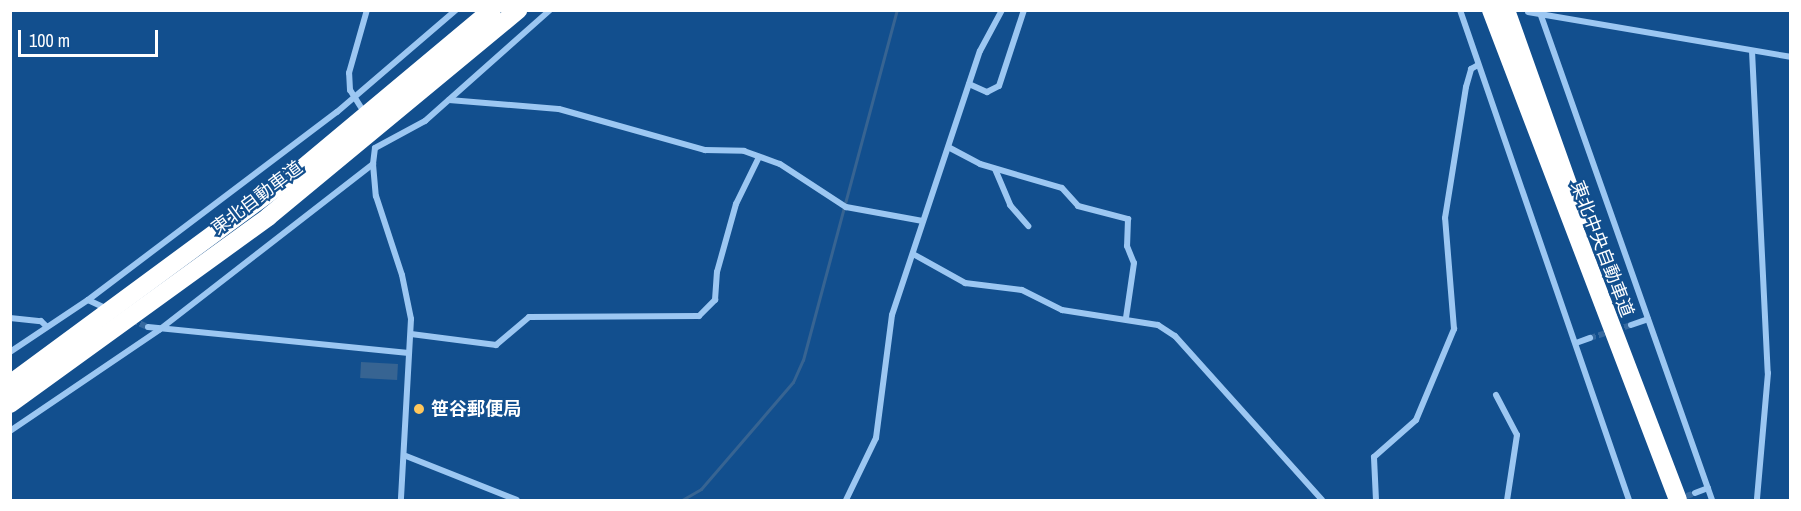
<!DOCTYPE html>
<html>
<head>
<meta charset="utf-8">
<style>
	body { margin:0 }
	#map { position:relative; width:1801px; height:511px; overflow:hidden; background:#124f8e; font-family:"Archivo Narrow","Noto Sans JP",sans-serif }
	div>[style] { position:absolute }
	.water>* { inset:0; background:#376492; transform-origin:0 0 }
	.stream>* { height:3px; margin:-1.5px; padding:0 1.5px; transform-origin:1.5px; border-radius:1.5px; background:#376492 }
	.minor-tunnel>* { height:6px; margin-top:-3px; transform-origin:0; background:repeating-linear-gradient(90deg,#36699f 0 6px,transparent 0 9px) }
	.minor>* { height:6px; margin:-3px; padding:0 3px; transform-origin:3px; border-radius:3px; background:#9cc7f2 }
	.motorway>* { height:18px; margin:-9px; padding:0 9px; transform-origin:9px; border-radius:9px; background:#fff }
	.dots>* { width:16px; height:16px; translate:-50% -50%; box-sizing:border-box; border:3px solid #124f8e; border-radius:50% }
	span { translate:-50% -50%; white-space:nowrap; text-align:center; line-height:1.15; -webkit-text-stroke:4.5px #124f8e; paint-order:stroke }
	.street-label { font-size:18px; color:#fff }
	.poi-label { font-size:18px; color:#fff; font-weight:700 }
	.left { translate:0 -50%; text-align:left }
	.frame { position:absolute; inset:0; border:12px solid #fff; pointer-events:none }
	.scale { position:absolute; left:18px; top:30px; width:140px; height:27px; box-sizing:border-box; border:3px solid #fff; border-top:0; padding-left:8px; font-size:18px; line-height:21px; white-space:nowrap; color:#fff; -webkit-text-stroke:4px #124f8e; paint-order:stroke }
</style>
</head>
<body>
<div id="map">
	<div class="water">
		<i style="left:361px;top:362px;width:37px;height:16px;rotate:3deg"></i>
	</div>
	<div class="stream">
		<i style="left:682px;top:500px;width:22px;rotate:-30deg"></i>
		<i style="left:701px;top:489px;width:141px;rotate:-49.3deg"></i>
		<i style="left:793px;top:382px;width:24px;rotate:-66deg"></i>
		<i style="left:803px;top:360px;width:362px;rotate:-75deg"></i>
	</div>
	<div class="minor-tunnel">
		<i style="left:132px;top:320px;width:17px;rotate:24deg"></i>
		<i style="left:1590px;top:338px;width:43px;rotate:-17.6deg"></i>
		<i style="left:1678px;top:499px;width:18px;rotate:-19deg"></i>
	</div>
	<div class="minor">
		<i style="left:1460px;top:10px;width:518px;rotate:70.97deg"></i>
		<i style="left:1539px;top:10px;width:520px;rotate:70.55deg"></i>
		<i style="left:1528px;top:12px;width:266px;rotate:9.7deg"></i>
		<i style="left:1752px;top:51px;width:322px;rotate:87.2deg"></i>
		<i style="left:1768px;top:373px;width:127px;rotate:95deg"></i>
		<i style="left:969px;top:84px;width:20px;rotate:24deg"></i>
		<i style="left:987px;top:92px;width:13px;rotate:-27deg"></i>
		<i style="left:999px;top:86px;width:80px;rotate:-71.8deg"></i>
		<i style="left:449px;top:100px;width:110px;rotate:4.7deg"></i>
		<i style="left:559px;top:109px;width:152px;rotate:15.7deg"></i>
		<i style="left:705px;top:150px;width:39px;rotate:1deg"></i>
		<i style="left:744px;top:151px;width:38px;rotate:20deg"></i>
		<i style="left:780px;top:164px;width:79px;rotate:33.1deg"></i>
		<i style="left:846px;top:207px;width:78px;rotate:10.3deg"></i>
		<i style="left:362px;top:109px;width:22px;rotate:-122deg"></i>
		<i style="left:350px;top:90px;width:17px;rotate:-93deg"></i>
		<i style="left:349px;top:73px;width:66px;rotate:-74.1deg"></i>
		<i style="left:950px;top:148px;width:34px;rotate:28deg"></i>
		<i style="left:980px;top:164px;width:85px;rotate:16.3deg"></i>
		<i style="left:1062px;top:188px;width:24px;rotate:48deg"></i>
		<i style="left:1078px;top:206px;width:52px;rotate:14.6deg"></i>
		<i style="left:1128px;top:219px;width:27px;rotate:92deg"></i>
		<i style="left:1127px;top:246px;width:18px;rotate:68deg"></i>
		<i style="left:1134px;top:263px;width:56px;rotate:98.3deg"></i>
		<i style="left:373px;top:164px;width:32px;rotate:85deg"></i>
		<i style="left:376px;top:196px;width:83px;rotate:71.8deg"></i>
		<i style="left:402px;top:275px;width:45px;rotate:78.4deg"></i>
		<i style="left:411px;top:319px;width:181px;rotate:93.2deg"></i>
		<i style="left:995px;top:169px;width:39px;rotate:67deg"></i>
		<i style="left:1010px;top:205px;width:28px;rotate:49deg"></i>
		<i style="left:913px;top:254px;width:60px;rotate:29.1deg"></i>
		<i style="left:965px;top:283px;width:57px;rotate:7deg"></i>
		<i style="left:1022px;top:290px;width:45px;rotate:26.6deg"></i>
		<i style="left:1062px;top:310px;width:97px;rotate:8.9deg"></i>
		<i style="left:1158px;top:325px;width:20px;rotate:33deg"></i>
		<i style="left:1175px;top:336px;width:220px;rotate:48.1deg"></i>
		<i style="left:88px;top:300px;width:19px;rotate:25deg"></i>
		<i style="left:10px;top:318px;width:31px;rotate:6deg"></i>
		<i style="left:41px;top:321px;width:8px;rotate:45deg"></i>
		<i style="left:1631px;top:325px;width:18px;rotate:-19deg"></i>
		<i style="left:148px;top:327px;width:262px;rotate:5.7deg"></i>
		<i style="left:411px;top:334px;width:86px;rotate:7.4deg"></i>
		<i style="left:496px;top:345px;width:43px;rotate:-40.3deg"></i>
		<i style="left:529px;top:317px;width:170px;rotate:-0.3deg"></i>
		<i style="left:699px;top:316px;width:23px;rotate:-45deg"></i>
		<i style="left:715px;top:300px;width:28px;rotate:-86deg"></i>
		<i style="left:717px;top:272px;width:71px;rotate:-74.4deg"></i>
		<i style="left:736px;top:204px;width:52px;rotate:-63.9deg"></i>
		<i style="left:1576px;top:343px;width:15px;rotate:-20deg"></i>
		<i style="left:10px;top:352px;width:94px;rotate:-33.7deg"></i>
		<i style="left:88px;top:300px;width:312px;rotate:-37.1deg"></i>
		<i style="left:337px;top:112px;width:157px;rotate:-40.6deg"></i>
		<i style="left:1496px;top:395px;width:45px;rotate:62.3deg"></i>
		<i style="left:1517px;top:435px;width:66px;rotate:98.7deg"></i>
		<i style="left:10px;top:431px;width:180px;rotate:-34.1deg"></i>
		<i style="left:159px;top:330px;width:271px;rotate:-37.8deg"></i>
		<i style="left:373px;top:164px;width:16px;rotate:-83deg"></i>
		<i style="left:375px;top:148px;width:57px;rotate:-28.4deg"></i>
		<i style="left:425px;top:121px;width:167px;rotate:-41.6deg"></i>
		<i style="left:406px;top:456px;width:119px;rotate:21.6deg"></i>
		<i style="left:1695px;top:493px;width:14px;rotate:-21deg"></i>
		<i style="left:846px;top:500px;width:69px;rotate:-64.2deg"></i>
		<i style="left:876px;top:438px;width:124px;rotate:-82.6deg"></i>
		<i style="left:892px;top:315px;width:278px;rotate:-71.6deg"></i>
		<i style="left:980px;top:51px;width:47px;rotate:-61.8deg"></i>
		<i style="left:1376px;top:500px;width:43px;rotate:-92.7deg"></i>
		<i style="left:1374px;top:457px;width:56px;rotate:-41.4deg"></i>
		<i style="left:1416px;top:420px;width:99px;rotate:-67.3deg"></i>
		<i style="left:1454px;top:329px;width:111px;rotate:-94.6deg"></i>
		<i style="left:1445px;top:218px;width:133px;rotate:-80.9deg"></i>
		<i style="left:1466px;top:87px;width:19px;rotate:-74deg"></i>
		<i style="left:1471px;top:69px;width:8px;rotate:-30deg"></i>
	</div>
	<div class="motorway">
		<i style="left:1491px;top:10px;width:524px;rotate:69.11deg"></i>
		<i style="left:1506px;top:10px;width:221px;rotate:70.4deg"></i>
		<i style="left:10px;top:384px;width:358px;rotate:-36.4deg"></i>
		<i style="left:298px;top:172px;width:253px;rotate:-39.9deg"></i>
		<i style="left:10px;top:404px;width:319px;rotate:-35.9deg"></i>
		<i style="left:268px;top:217px;width:325px;rotate:-39.6deg"></i>
	</div>
	<div class="dots">
		<i style="left:419px;top:409px;background:#ffc75c"></i>
	</div>
	<div class="street-label">
		<span style="left:257px;top:198px;rotate:-37deg">東北自動車道</span>
		<span style="left:1602px;top:249px;rotate:69deg">東北中央自動車道</span>
	</div>
	<div class="poi-label">
		<span class="left" style="left:431px;top:409px">笹谷郵便局</span>
	</div>
	<div class="frame"></div>
	<div class="scale">100 m</div>
</div>
</body>
</html>
